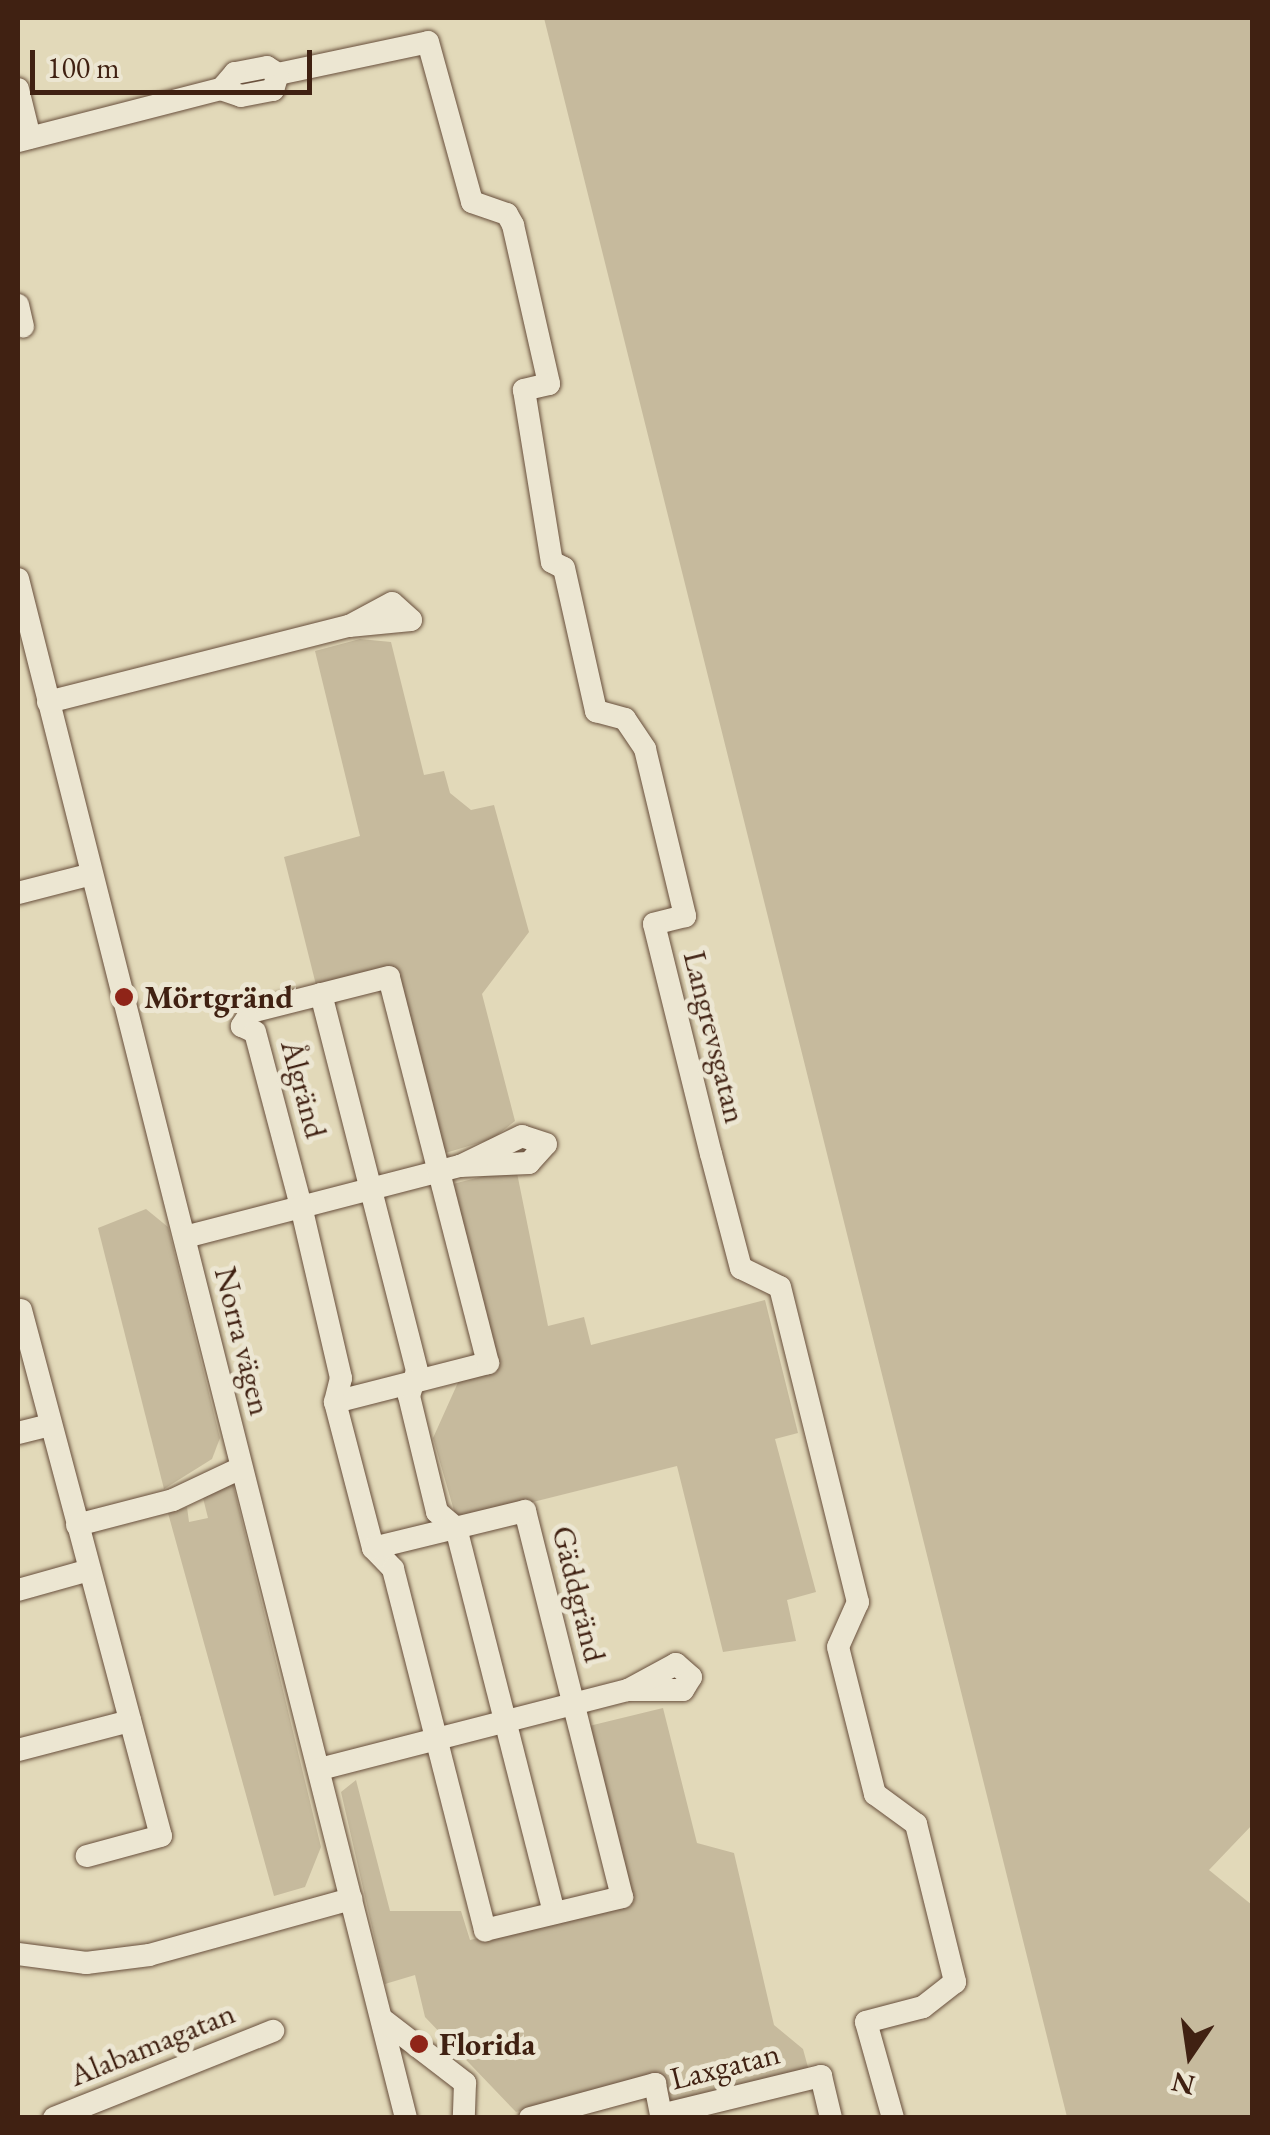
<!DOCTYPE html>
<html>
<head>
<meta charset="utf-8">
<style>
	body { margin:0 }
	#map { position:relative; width:1270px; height:2135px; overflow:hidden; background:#e2d9b9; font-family:"EB Garamond",serif }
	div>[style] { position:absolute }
	.green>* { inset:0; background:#c6ba9d }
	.roads { filter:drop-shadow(0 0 2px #684f3c) drop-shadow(0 0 2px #684f3c) }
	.minor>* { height:22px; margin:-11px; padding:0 11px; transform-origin:11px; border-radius:11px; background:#ece6d2 }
	.dots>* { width:28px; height:28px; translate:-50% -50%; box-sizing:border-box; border:5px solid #ece6d2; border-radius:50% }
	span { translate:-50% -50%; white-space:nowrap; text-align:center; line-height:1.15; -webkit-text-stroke:10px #ece6d2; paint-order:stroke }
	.poi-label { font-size:32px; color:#402112; font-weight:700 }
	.left { translate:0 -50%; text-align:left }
	.street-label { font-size:32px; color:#402112 }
	.frame { position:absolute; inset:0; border:20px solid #402112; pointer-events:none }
	.north { position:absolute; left:1140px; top:2005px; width:100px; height:100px; -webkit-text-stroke:8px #ece6d2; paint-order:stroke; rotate:193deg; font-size:28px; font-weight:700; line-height:40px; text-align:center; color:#402112 }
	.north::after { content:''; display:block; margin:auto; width:35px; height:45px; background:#402112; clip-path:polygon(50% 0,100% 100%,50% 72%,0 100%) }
	.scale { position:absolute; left:30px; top:50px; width:282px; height:45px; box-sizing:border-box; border:5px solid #402112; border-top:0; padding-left:12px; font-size:30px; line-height:35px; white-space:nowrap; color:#402112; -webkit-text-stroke:8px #ece6d2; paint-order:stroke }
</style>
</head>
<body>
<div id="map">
	<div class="green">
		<i style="clip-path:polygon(544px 18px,1252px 18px,1252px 1825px,1209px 1870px,1252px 1905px,1252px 2117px,1067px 2117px)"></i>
		<i style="clip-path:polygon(360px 639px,391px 642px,424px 775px,444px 771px,450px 793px,471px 810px,494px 805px,529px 932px,482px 994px,515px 1121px,492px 1139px,442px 1154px,392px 969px,316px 985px,284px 857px,360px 836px,315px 651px)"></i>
		<i style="clip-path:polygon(516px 1168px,548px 1326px,584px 1317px,591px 1345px,765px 1300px,798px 1433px,775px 1439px,816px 1592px,787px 1600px,796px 1641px,723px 1652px,677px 1466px,457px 1521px,433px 1438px,460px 1378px,491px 1370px,445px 1186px)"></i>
		<i style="clip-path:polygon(146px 1209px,168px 1227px,220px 1438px,212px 1459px,164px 1489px,98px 1228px)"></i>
		<i style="clip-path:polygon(233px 1484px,321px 1847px,305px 1887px,274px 1896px,168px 1513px,187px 1507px,189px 1522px,208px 1518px,202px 1494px)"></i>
		<i style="clip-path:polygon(663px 1708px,697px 1843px,734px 1853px,774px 2025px,803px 2049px,809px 2071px,666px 2103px,659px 2075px,516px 2112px,425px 2017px,415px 1975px,385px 1984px,341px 1792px,356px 1780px,390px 1911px,461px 1911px,470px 1940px,632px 1899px,589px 1726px)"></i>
	</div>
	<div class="roads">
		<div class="minor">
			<i style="left:278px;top:74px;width:153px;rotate:-12deg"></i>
			<i style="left:428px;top:42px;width:166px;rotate:74.6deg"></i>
			<i style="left:472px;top:202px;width:37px;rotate:19deg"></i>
			<i style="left:507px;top:214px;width:13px;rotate:61deg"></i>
			<i style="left:513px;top:225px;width:163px;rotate:77.2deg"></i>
			<i style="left:549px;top:384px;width:26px;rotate:167deg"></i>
			<i style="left:524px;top:390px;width:174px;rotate:80.8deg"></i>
			<i style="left:552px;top:562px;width:13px;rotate:27deg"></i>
			<i style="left:564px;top:568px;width:147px;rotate:77.4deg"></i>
			<i style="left:596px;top:711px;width:30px;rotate:15deg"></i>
			<i style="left:625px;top:719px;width:36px;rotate:56deg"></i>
			<i style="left:645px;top:749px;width:172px;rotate:76.5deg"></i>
			<i style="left:685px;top:916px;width:32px;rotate:166deg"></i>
			<i style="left:654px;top:924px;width:237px;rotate:76.1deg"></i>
			<i style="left:711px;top:1154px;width:118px;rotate:75.3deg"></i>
			<i style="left:741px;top:1268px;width:43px;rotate:26deg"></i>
			<i style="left:780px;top:1287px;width:325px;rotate:76.1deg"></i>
			<i style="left:858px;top:1602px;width:49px;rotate:114deg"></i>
			<i style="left:838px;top:1647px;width:152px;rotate:75.9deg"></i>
			<i style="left:875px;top:1794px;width:51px;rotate:36.2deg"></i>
			<i style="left:916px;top:1824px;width:163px;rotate:76.1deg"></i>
			<i style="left:955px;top:1982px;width:41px;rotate:142deg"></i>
			<i style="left:923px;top:2007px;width:59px;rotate:165.3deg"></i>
			<i style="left:866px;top:2022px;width:100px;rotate:74.3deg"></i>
			<i style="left:18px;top:89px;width:50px;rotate:76.2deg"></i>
			<i style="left:18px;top:141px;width:210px;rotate:-14.4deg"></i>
			<i style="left:221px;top:89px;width:21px;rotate:19deg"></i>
			<i style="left:241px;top:96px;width:33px;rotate:-11deg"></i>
			<i style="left:273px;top:90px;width:17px;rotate:-73deg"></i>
			<i style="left:278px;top:74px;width:13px;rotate:-148deg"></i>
			<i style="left:267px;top:67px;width:33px;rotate:169deg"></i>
			<i style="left:235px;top:73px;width:21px;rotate:131deg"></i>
			<i style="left:18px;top:305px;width:22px;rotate:77deg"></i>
			<i style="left:18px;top:579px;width:1587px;rotate:75.85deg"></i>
			<i style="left:48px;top:702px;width:310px;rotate:-14.2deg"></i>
			<i style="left:349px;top:626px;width:62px;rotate:-5.5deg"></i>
			<i style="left:411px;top:620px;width:25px;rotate:-138deg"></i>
			<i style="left:392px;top:603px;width:49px;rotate:151.9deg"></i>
			<i style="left:18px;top:893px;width:76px;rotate:-14.4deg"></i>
			<i style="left:321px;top:994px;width:389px;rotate:75.7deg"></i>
			<i style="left:417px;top:1371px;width:26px;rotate:108deg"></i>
			<i style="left:409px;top:1396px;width:119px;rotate:76.4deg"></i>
			<i style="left:437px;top:1512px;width:25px;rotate:40deg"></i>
			<i style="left:456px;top:1528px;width:397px;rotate:75.7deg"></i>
			<i style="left:185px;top:1237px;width:284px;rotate:-14.5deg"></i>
			<i style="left:460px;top:1166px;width:69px;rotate:-2.5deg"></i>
			<i style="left:529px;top:1163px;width:25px;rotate:-48deg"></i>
			<i style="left:546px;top:1144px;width:25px;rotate:-162deg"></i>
			<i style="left:522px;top:1136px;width:69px;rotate:154.2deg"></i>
			<i style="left:21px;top:1310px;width:544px;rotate:75.1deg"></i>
			<i style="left:161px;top:1836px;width:77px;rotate:164.9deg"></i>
			<i style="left:335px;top:1402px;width:158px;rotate:-14.3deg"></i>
			<i style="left:488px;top:1363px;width:398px;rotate:-104.4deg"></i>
			<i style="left:389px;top:977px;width:142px;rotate:165.8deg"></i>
			<i style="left:251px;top:1012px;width:17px;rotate:123deg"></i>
			<i style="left:242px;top:1026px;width:14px;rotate:25deg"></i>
			<i style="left:255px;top:1032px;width:180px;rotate:75.2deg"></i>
			<i style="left:301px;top:1206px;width:177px;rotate:76.9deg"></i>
			<i style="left:341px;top:1378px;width:25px;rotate:104deg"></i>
			<i style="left:335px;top:1402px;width:151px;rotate:75.4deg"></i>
			<i style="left:373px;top:1548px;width:29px;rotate:46deg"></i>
			<i style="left:393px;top:1569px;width:373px;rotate:75.7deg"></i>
			<i style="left:485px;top:1930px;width:141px;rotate:-13.5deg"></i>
			<i style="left:622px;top:1897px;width:398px;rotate:-104.1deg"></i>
			<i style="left:525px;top:1511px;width:156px;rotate:166.3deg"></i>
			<i style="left:18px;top:1433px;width:34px;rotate:-14deg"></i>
			<i style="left:77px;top:1525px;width:99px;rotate:-14.6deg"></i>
			<i style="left:173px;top:1500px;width:75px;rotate:-25.2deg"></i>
			<i style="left:18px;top:1590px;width:74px;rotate:-15.7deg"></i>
			<i style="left:18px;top:1750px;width:116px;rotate:-14.5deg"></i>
			<i style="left:320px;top:1769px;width:318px;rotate:-14.4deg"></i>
			<i style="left:628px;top:1690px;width:55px"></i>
			<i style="left:683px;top:1690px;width:15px;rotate:-58deg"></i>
			<i style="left:691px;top:1677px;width:20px;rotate:-139deg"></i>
			<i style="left:676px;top:1664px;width:55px;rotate:151.6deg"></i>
			<i style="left:18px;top:1954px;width:69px;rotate:7.5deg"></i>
			<i style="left:86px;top:1963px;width:64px;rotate:-7.2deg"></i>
			<i style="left:149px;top:1955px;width:210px;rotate:-15.5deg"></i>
			<i style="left:382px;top:2019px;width:105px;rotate:37.6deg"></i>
			<i style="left:465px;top:2083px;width:35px;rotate:92deg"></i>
			<i style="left:54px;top:2118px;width:236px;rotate:-21.7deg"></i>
			<i style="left:530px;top:2118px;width:130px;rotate:-15.2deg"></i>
			<i style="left:655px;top:2084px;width:32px;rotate:79deg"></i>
			<i style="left:661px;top:2115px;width:165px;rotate:-13.7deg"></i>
			<i style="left:821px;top:2076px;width:43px;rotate:76.6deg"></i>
		</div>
	</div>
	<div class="dots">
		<i style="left:124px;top:997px;background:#8f2418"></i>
		<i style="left:419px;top:2044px;background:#8f2418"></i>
	</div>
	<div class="poi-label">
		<span class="left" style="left:144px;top:997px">Mörtgränd</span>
		<span class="left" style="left:439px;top:2044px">Florida</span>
	</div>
	<div class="street-label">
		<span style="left:715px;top:1037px;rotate:76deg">Langrevsgatan</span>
		<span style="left:304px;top:1089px;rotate:75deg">Ålgränd</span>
		<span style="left:243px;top:1341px;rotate:76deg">Norra vägen</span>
		<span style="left:579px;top:1594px;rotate:76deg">Gäddgränd</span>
		<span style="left:152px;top:2044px;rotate:-22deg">Alabamagatan</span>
		<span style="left:725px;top:2066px;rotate:-14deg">Laxgatan</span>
	</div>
	<div class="frame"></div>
	<div class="north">N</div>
	<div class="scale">100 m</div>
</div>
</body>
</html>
